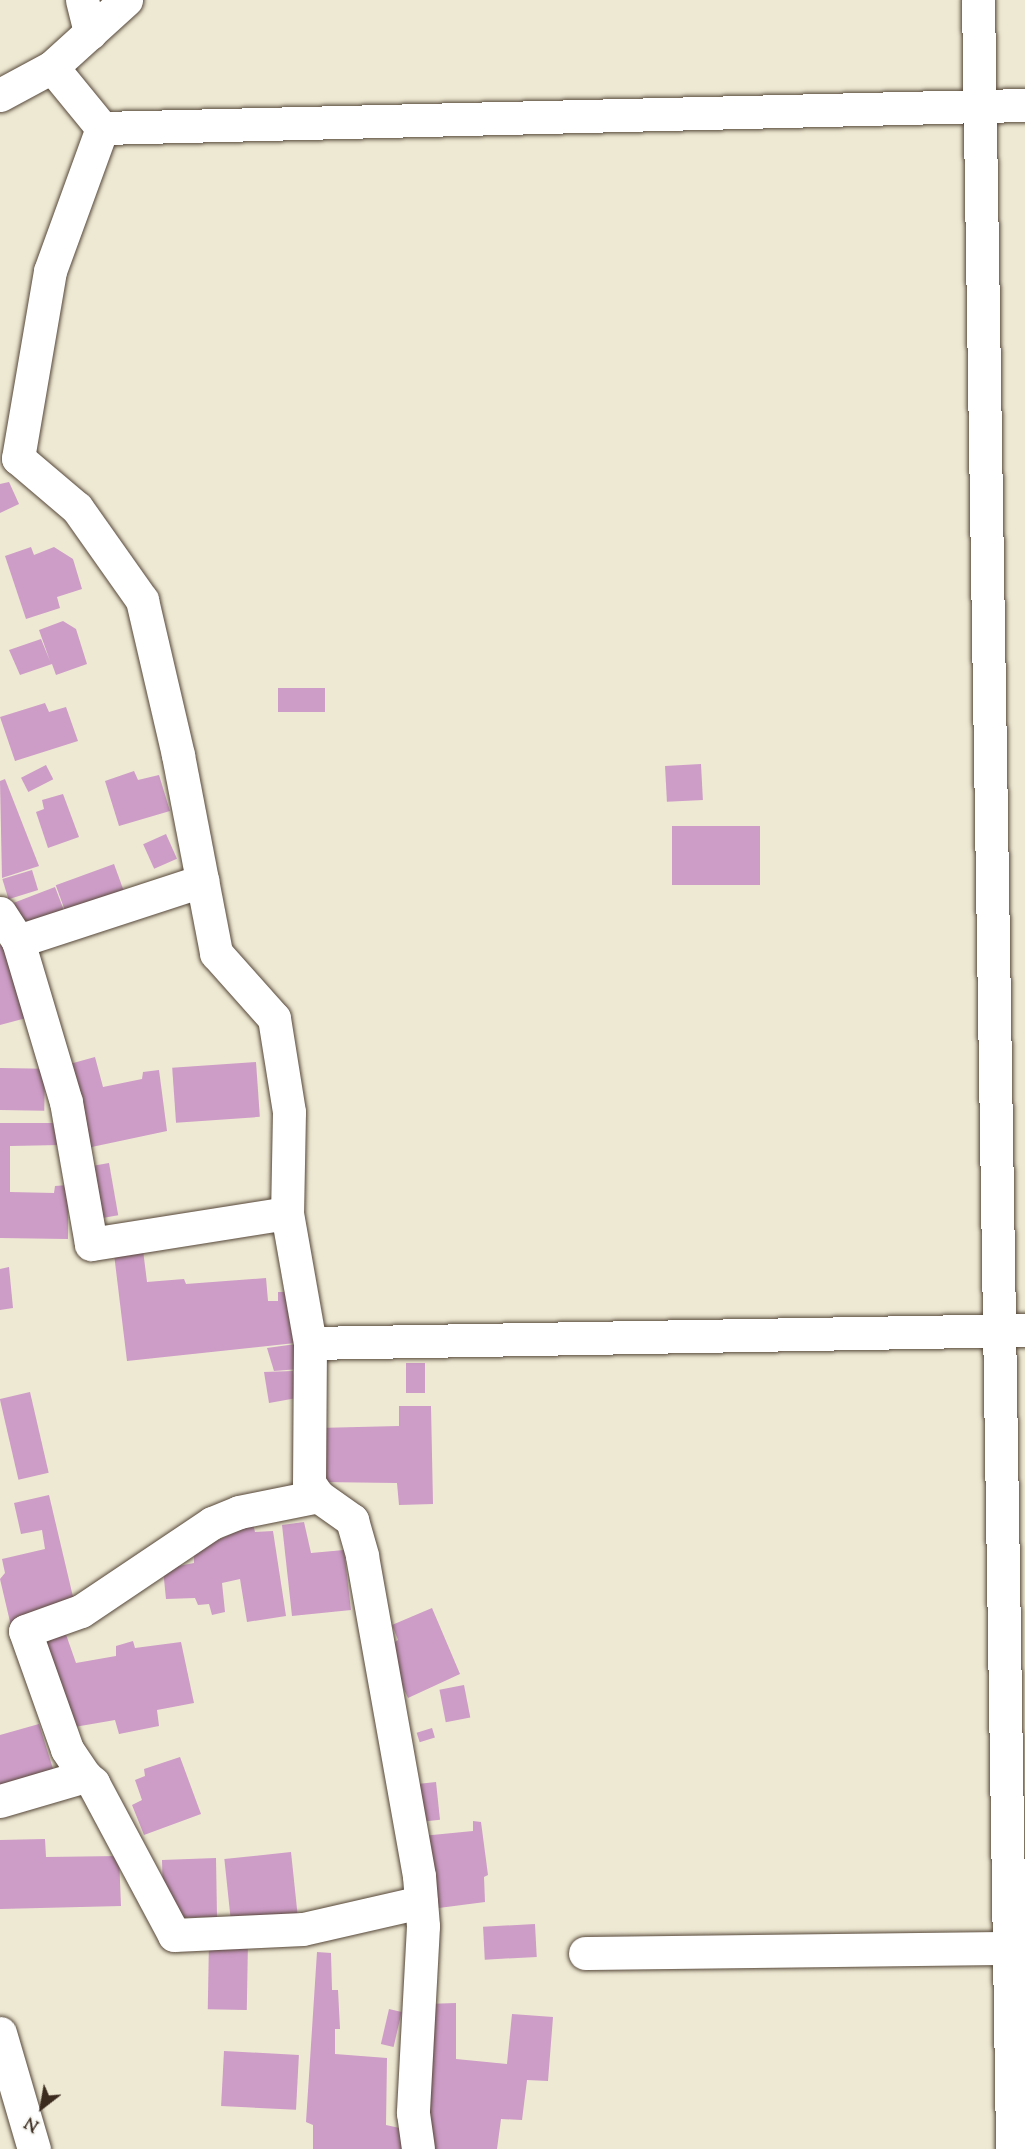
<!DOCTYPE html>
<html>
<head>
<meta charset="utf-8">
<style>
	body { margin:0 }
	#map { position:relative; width:1025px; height:2149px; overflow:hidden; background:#eee9d3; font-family:"Sorts Mill Goudy",serif }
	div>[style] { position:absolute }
	.building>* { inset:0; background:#cd9cc7; transform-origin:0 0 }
	.roads { filter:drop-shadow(0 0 2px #564739) drop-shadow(0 0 2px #564739) }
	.street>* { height:33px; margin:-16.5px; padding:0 16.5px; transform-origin:16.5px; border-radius:16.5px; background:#fff }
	span { translate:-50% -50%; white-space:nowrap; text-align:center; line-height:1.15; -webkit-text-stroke:6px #f6f6f2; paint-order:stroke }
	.north { position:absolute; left:12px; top:2077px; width:60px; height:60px; -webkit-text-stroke:4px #f6f6f2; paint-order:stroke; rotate:211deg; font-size:16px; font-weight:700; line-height:24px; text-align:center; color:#3b2a1e }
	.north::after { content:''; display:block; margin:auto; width:21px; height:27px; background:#3b2a1e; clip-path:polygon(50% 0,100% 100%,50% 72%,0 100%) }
</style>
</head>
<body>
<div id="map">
	<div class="building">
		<i style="clip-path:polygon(9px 482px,19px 504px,0 513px,0 484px)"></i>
		<i style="clip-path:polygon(31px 547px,34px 555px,54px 547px,73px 559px,82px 589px,57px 597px,60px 608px,26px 619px,5px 556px)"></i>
		<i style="clip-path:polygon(63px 621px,76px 629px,87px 664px,56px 675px,52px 664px,20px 675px,9px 650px,41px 639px,50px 661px,39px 630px)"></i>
		<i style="left:278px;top:688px;width:47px;height:24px"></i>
		<i style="clip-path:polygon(45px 703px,49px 712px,66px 707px,78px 741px,15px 761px,0 717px)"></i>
		<i style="left:701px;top:764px;width:36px;height:36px;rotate:87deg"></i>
		<i style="left:46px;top:765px;width:16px;height:28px;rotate:63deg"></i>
		<i style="clip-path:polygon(134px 771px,138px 780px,159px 775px,170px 811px,119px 826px,105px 781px)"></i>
		<i style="clip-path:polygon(5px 779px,39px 866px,2px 878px,0 781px)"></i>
		<i style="clip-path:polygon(63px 794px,79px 837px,48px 848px,36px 812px,44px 809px,42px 800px)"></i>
		<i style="left:672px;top:826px;width:88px;height:59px"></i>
		<i style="left:166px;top:834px;width:27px;height:25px;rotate:66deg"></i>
		<i style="left:114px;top:864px;width:38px;height:62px;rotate:70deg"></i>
		<i style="left:32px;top:870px;width:21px;height:31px;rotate:73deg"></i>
		<i style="left:55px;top:887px;width:26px;height:44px;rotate:69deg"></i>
		<i style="clip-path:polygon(5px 944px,30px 1017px,0 1025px,0 945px)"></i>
		<i style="clip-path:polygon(95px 1057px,103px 1087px,142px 1079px,143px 1072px,159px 1070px,167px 1131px,87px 1148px,66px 1065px)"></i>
		<i style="left:256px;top:1062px;width:55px;height:84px;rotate:86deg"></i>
		<i style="left:0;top:1068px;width:45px;height:42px;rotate:1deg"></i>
		<i style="clip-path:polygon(0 1123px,60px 1123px,60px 1145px,10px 1146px,10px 1192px,54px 1193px,55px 1186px,68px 1185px,68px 1239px,0 1238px)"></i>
		<i style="left:109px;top:1163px;width:53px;height:26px;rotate:80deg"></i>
		<i style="clip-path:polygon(143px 1250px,147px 1282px,184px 1279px,186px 1284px,266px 1278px,268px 1301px,278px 1301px,278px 1292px,289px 1292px,295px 1343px,127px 1361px,114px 1254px)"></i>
		<i style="clip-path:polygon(9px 1267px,13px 1308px,0 1310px,0 1269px)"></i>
		<i style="clip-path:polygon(296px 1344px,299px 1369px,274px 1371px,267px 1348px)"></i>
		<i style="left:406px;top:1363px;width:19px;height:30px"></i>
		<i style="clip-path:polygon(293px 1371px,297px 1398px,269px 1403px,264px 1372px)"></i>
		<i style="left:30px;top:1392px;width:83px;height:31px;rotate:77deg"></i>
		<i style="clip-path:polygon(399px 1406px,431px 1406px,433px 1504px,399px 1505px,397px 1483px,320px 1482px,318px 1428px,399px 1426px)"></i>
		<i style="clip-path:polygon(49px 1495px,74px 1601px,11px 1626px,0 1579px,5px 1573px,2px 1559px,45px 1549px,42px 1530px,21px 1534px,14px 1503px)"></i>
		<i style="clip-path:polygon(304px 1522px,311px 1553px,344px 1550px,351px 1610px,292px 1616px,282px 1525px)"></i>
		<i style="clip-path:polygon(253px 1524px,255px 1532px,273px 1531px,286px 1616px,247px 1622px,240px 1579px,222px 1583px,225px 1612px,212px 1615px,209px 1604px,198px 1605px,195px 1598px,166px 1599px,163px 1569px,194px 1563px,194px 1551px)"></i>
		<i style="clip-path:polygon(432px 1608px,460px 1674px,408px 1698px,392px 1664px,398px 1660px,390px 1645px,398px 1640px,392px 1625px)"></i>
		<i style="clip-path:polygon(63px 1626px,76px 1663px,116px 1656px,116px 1646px,133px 1641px,135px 1648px,181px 1642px,194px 1703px,157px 1710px,159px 1726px,119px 1734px,115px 1720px,63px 1729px,37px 1633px)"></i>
		<i style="left:464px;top:1685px;width:33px;height:25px;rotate:79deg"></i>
		<i style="clip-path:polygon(39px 1724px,54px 1772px,0 1789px,0 1735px)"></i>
		<i style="left:432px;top:1728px;width:10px;height:16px;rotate:73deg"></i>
		<i style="clip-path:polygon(180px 1757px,201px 1814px,144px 1835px,132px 1805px,142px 1800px,135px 1780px,145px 1776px,144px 1769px)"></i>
		<i style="left:436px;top:1782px;width:38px;height:23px;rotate:84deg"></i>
		<i style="clip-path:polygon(473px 1821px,481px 1822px,488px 1875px,484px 1877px,485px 1902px,431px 1909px,422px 1836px,473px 1831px)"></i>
		<i style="clip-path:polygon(45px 1839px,46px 1857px,119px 1856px,121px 1906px,0 1909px,0 1840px)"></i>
		<i style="left:291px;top:1852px;width:72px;height:67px;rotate:84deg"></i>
		<i style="clip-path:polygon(216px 1858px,217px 1917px,173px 1918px,163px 1896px,162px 1860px)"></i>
		<i style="left:535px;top:1924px;width:33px;height:52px;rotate:87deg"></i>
		<i style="left:248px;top:1940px;width:70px;height:39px;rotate:91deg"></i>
		<i style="clip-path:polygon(317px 1952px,331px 1953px,332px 1990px,338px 1990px,340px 2029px,335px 2029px,335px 2054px,387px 2058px,386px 2125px,404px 2129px,402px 2149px,313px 2149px,313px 2125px,306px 2122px)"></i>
		<i style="clip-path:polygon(456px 2003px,456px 2059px,507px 2064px,512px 2014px,553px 2017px,548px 2081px,527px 2080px,522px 2120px,501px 2119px,497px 2149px,426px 2149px,426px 2004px)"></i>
		<i style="left:389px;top:2009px;width:13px;height:36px;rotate:13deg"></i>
		<i style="left:224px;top:2051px;width:75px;height:55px;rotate:3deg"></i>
	</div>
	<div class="roads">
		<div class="street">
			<i style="left:82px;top:0;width:34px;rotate:76deg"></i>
			<i style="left:978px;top:0;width:2149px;rotate:89.09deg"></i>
			<i style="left:52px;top:67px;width:79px;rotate:50.7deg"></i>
			<i style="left:102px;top:128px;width:923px;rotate:-1.43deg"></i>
			<i style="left:0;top:95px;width:59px;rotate:-28.3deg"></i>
			<i style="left:52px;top:67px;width:100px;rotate:-42.2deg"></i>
			<i style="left:102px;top:128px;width:152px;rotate:110deg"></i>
			<i style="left:50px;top:271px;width:190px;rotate:99.7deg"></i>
			<i style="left:18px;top:458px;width:77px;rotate:40.3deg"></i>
			<i style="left:77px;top:508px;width:113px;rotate:54.8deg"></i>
			<i style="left:142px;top:600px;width:159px;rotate:76.9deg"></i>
			<i style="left:178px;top:755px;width:202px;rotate:79.1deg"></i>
			<i style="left:216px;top:953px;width:87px;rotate:48.3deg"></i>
			<i style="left:274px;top:1018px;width:95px;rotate:80.9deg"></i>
			<i style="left:289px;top:1112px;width:101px;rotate:91.1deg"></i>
			<i style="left:287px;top:1213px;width:132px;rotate:80deg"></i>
			<i style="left:310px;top:1343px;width:715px;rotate:-1.04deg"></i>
			<i style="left:0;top:913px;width:33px;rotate:57deg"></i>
			<i style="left:18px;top:941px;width:168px;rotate:73.4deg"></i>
			<i style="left:66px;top:1102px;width:144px;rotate:80deg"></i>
			<i style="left:91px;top:1244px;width:198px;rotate:-9deg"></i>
			<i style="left:18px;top:941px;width:194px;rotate:-18.1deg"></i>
			<i style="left:310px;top:1343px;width:140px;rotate:90.4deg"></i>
			<i style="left:309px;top:1483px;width:16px;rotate:55deg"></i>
			<i style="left:318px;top:1496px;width:42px;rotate:35.2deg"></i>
			<i style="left:352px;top:1520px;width:37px;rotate:74deg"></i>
			<i style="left:362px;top:1556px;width:325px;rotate:79.9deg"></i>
			<i style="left:419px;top:1876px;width:50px;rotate:85.4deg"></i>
			<i style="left:423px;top:1926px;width:187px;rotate:93.1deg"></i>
			<i style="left:413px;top:2113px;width:36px;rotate:82deg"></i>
			<i style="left:85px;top:1776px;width:32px;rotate:-124deg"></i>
			<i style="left:67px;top:1749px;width:125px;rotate:-109.6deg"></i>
			<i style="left:25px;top:1631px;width:59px;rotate:-19.7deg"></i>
			<i style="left:81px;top:1611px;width:158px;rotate:-33.9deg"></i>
			<i style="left:212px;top:1523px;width:29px;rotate:-22deg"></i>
			<i style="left:239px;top:1512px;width:81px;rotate:-11.4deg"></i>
			<i style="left:0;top:1801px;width:89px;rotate:-16.4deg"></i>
			<i style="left:85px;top:1776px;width:11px;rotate:41deg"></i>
			<i style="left:93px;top:1783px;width:172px;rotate:61.9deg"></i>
			<i style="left:174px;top:1935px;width:129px;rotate:-2.7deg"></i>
			<i style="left:303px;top:1929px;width:121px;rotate:-12.9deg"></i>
			<i style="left:585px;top:1953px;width:440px;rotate:-0.7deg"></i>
			<i style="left:0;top:2033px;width:121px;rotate:73.7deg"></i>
		</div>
	</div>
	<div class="north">N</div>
</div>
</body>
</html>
